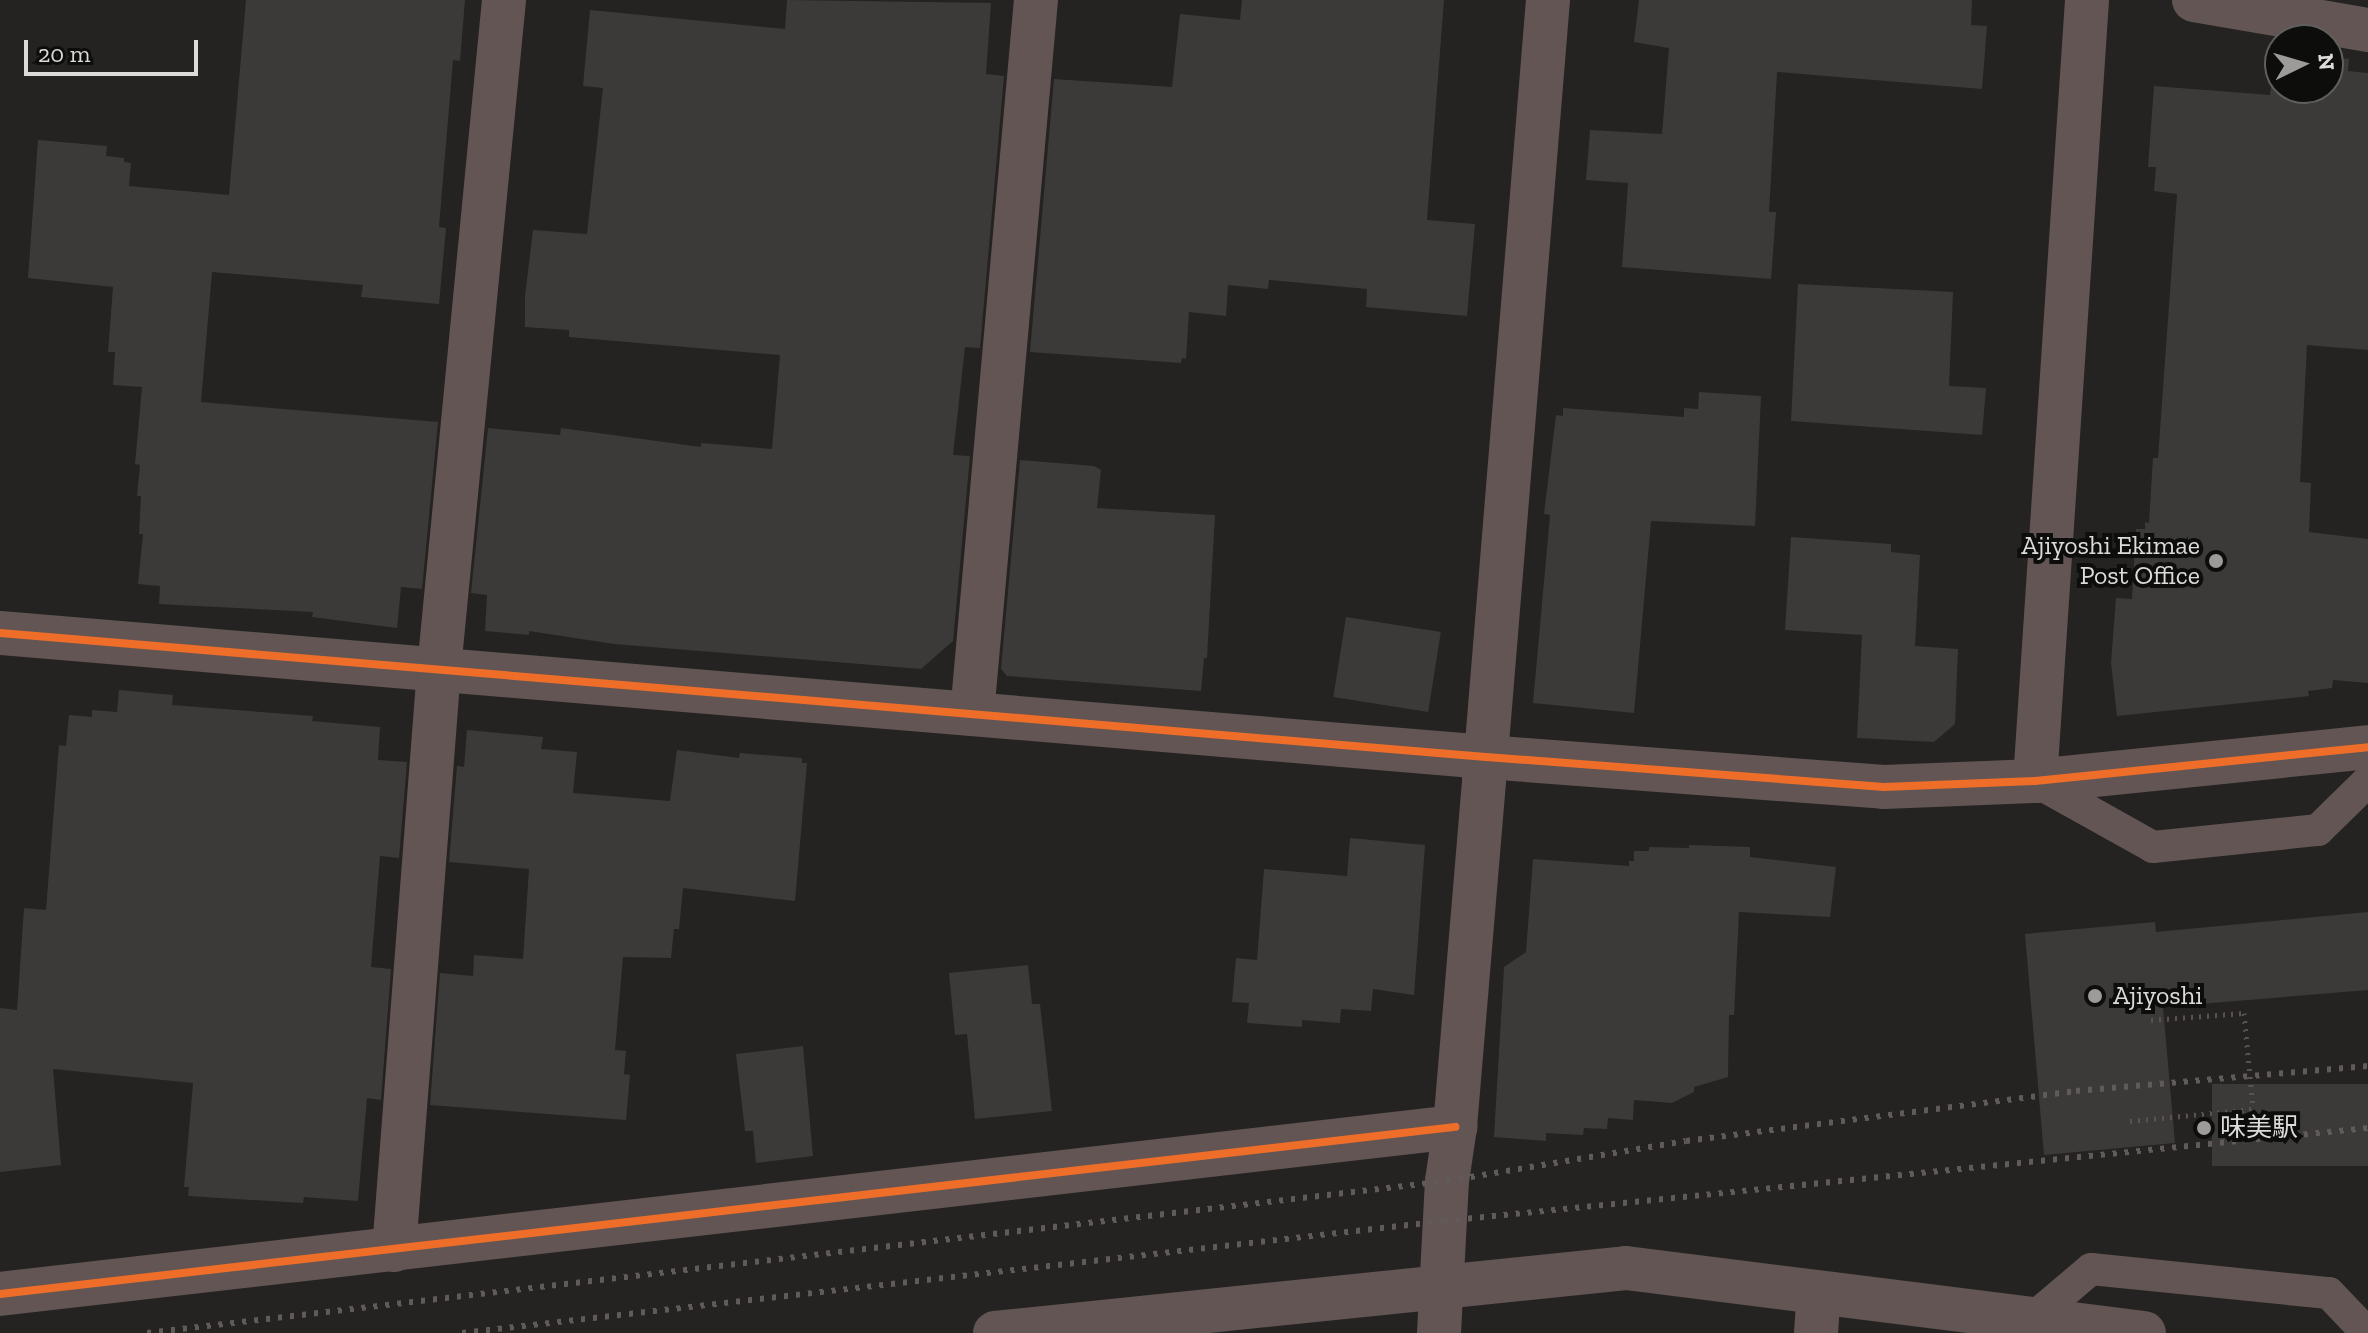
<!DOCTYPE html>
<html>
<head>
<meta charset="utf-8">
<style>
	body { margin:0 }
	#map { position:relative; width:2368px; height:1333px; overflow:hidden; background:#242321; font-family:"Zilla Slab","Noto Sans JP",serif }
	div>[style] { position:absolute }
	.building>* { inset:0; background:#3b3a38; transform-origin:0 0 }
	.path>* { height:5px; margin-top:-2.5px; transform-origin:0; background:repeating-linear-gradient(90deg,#5a5150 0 2px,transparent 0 8px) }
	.service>* { height:32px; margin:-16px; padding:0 16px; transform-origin:16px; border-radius:16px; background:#625553 }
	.minor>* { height:44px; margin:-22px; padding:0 22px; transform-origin:22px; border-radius:22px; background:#625553 }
	.tertiary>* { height:44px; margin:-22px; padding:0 22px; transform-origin:22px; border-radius:22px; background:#625553 }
	.rail>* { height:6px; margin-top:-3px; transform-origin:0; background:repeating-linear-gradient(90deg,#605a58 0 4px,transparent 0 12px) }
	.path-bridge>* { height:5px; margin-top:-2.5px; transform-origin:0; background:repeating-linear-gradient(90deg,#5a5150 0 2px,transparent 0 8px) }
	.cycleway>* { height:8px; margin:-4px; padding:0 4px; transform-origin:4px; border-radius:4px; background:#ee6e29 }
	.dots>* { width:22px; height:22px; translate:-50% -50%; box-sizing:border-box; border:4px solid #0d0d0b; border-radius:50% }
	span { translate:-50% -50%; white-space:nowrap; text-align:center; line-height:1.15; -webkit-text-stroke:8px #0d0d0b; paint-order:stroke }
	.poi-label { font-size:26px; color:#dddbd9 }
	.right { translate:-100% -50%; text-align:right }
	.left { translate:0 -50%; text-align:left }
	.north { position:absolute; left:2264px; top:24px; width:80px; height:80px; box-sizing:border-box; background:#0d0d0b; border:2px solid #605f5d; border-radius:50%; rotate:85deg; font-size:22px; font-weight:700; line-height:32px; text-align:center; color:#dddbd9 }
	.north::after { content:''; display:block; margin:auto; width:28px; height:36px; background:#9c9b99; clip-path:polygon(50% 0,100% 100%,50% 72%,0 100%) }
	.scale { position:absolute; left:24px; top:40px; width:174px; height:36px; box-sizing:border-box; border:4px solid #dddbd9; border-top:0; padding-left:10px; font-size:24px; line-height:28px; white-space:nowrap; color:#dddbd9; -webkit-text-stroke:6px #0d0d0b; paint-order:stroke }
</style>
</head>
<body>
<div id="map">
	<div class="building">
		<i style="clip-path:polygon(246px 0,465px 0,460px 61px,453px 60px,439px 227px,446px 228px,439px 304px,361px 297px,363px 285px,212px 272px,201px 402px,438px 422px,422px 589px,401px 587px,397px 628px,312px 617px,313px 612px,159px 604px,160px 586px,138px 584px,143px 534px,139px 534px,141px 496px,137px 496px,140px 465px,135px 464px,142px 387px,113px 385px,115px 352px,108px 352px,113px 287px,28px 278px,38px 140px,107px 146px,106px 156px,124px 158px,124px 162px,131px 163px,129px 186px,229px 195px)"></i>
		<i style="clip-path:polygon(787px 0,991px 3px,986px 74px,1004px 76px,980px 348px,965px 347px,953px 455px,970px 456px,953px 641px,921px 669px,614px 644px,529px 631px,529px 635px,485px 631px,487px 595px,471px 593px,488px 428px,560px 435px,561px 428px,701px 447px,701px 443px,772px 449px,780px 355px,569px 337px,569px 330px,525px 327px,525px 296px,533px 230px,587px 234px,603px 88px,583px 86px,590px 10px,785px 29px)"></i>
		<i style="clip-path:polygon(1242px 0,1444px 0,1427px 220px,1475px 224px,1467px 316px,1366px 307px,1367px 289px,1269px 280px,1268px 289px,1228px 285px,1226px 316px,1189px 312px,1186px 359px,1182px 358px,1181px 363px,1030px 352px,1054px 79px,1172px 87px,1180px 14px,1240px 20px)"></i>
		<i style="clip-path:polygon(1639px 0,1972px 0,1971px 25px,1987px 26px,1982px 89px,1777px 72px,1769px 212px,1776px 212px,1771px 279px,1622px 267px,1628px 183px,1586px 180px,1590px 130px,1662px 134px,1669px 48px,1634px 42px)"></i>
		<i style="clip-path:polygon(2275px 52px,2280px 53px,2280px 88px,2328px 88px,2328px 57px,2349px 59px,2348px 71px,2368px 73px,2368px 350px,2307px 345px,2300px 482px,2311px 483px,2309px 532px,2368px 539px,2368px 683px,2333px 680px,2332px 688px,2308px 691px,2309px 696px,2117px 716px,2111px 663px,2116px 598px,2132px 599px,2136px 529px,2145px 529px,2145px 522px,2149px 523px,2153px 458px,2158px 458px,2177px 194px,2154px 191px,2156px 167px,2148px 167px,2154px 86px,2270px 95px)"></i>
		<i style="clip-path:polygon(1798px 284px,1953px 292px,1949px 386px,1986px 388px,1982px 435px,1791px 421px)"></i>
		<i style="clip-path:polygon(1699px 392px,1761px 396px,1755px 526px,1651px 521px,1634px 713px,1533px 703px,1550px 515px,1544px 514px,1556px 415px,1563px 416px,1563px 408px,1684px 417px,1684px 408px,1698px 409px)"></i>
		<i style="clip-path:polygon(1020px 460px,1094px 466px,1101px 470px,1097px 508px,1215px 515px,1207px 658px,1204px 658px,1201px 691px,1007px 676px,1001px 669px)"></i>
		<i style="clip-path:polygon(1791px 537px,1891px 544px,1891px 552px,1920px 555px,1915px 646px,1958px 649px,1955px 724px,1934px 742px,1857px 738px,1862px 635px,1785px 630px)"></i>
		<i style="left:1346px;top:617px;width:96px;height:81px;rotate:9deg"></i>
		<i style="clip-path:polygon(119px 690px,173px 695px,172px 705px,313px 716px,312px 721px,380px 727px,378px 760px,407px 762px,399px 858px,380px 856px,371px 967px,391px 969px,381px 1100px,367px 1098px,358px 1201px,304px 1197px,303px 1203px,188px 1196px,189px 1187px,184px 1187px,193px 1083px,53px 1069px,61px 1165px,0 1172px,0 1008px,17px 1010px,24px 908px,46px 910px,59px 745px,66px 746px,69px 715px,92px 717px,92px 710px,117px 712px)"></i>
		<i style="clip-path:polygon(467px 730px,543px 737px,541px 749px,577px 752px,573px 793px,670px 801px,677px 750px,739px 758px,740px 753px,802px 758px,802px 763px,807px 763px,795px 901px,683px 888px,679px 929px,674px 929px,671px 958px,623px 957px,615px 1050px,626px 1051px,624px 1074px,630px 1075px,626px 1120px,430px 1105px,440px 973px,473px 976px,474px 955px,523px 959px,529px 869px,449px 862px,457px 766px,464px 767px)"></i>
		<i style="clip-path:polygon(1350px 838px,1425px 845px,1414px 995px,1373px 989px,1371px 1011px,1341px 1009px,1340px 1023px,1302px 1020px,1302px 1027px,1247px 1023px,1249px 1003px,1232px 1002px,1236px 958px,1257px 960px,1264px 869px,1347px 876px)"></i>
		<i style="clip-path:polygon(1689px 845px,1750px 847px,1750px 857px,1836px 867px,1830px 917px,1739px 912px,1734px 1015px,1729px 1015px,1728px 1077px,1694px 1087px,1694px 1092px,1672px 1103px,1634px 1100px,1633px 1120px,1608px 1118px,1607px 1129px,1584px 1128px,1583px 1135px,1546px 1133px,1546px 1141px,1494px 1137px,1504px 967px,1526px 952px,1533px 859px,1629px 866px,1629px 861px,1634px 861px,1634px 851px,1649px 851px,1649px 847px,1689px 848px)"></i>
		<i style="clip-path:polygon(2368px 912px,2368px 990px,2163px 1007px,2175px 1143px,2044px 1155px,2025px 934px,2155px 922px,2156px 932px)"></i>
		<i style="clip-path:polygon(1028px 965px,1032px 1004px,1040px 1004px,1052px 1111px,975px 1119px,967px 1034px,955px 1035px,949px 973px)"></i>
		<i style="clip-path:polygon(803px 1046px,813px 1156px,756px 1163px,753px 1131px,745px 1131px,736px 1054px)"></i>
		<i style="left:2368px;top:1084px;width:82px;height:156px;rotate:90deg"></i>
	</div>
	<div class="path">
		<i style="left:2151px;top:1020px;width:93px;rotate:-4.3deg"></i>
		<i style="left:2130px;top:1121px;width:124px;rotate:-5.6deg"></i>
	</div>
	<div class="service">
		<i style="left:2035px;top:781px;width:135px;rotate:29.2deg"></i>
		<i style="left:2153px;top:847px;width:166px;rotate:-5.9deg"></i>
		<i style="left:2318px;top:830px;width:70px;rotate:-44.4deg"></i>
		<i style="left:2032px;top:1319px;width:77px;rotate:-40.3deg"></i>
		<i style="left:2091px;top:1269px;width:239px;rotate:5.8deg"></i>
		<i style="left:2329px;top:1293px;width:55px;rotate:46.5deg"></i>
	</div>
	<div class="minor">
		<i style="left:2194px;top:0;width:177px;rotate:9.8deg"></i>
		<i style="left:0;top:633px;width:1491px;rotate:4.77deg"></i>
		<i style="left:1486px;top:757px;width:399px;rotate:4.3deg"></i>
		<i style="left:1884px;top:787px;width:151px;rotate:-2.3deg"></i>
		<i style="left:2035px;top:781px;width:335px;rotate:-5.8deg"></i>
		<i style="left:972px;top:714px;width:717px;rotate:-84.88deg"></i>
		<i style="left:394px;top:1250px;width:583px;rotate:-85.57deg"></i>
		<i style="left:439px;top:669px;width:672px;rotate:-84.45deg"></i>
		<i style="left:0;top:1294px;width:1465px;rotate:-6.55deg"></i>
		<i style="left:995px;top:1333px;width:634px;rotate:-5.88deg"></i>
		<i style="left:1626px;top:1268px;width:522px;rotate:7.15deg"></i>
		<i style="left:1439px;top:1333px;width:152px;rotate:-87deg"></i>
		<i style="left:1447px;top:1181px;width:55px;rotate:-81.6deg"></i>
		<i style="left:1455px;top:1127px;width:348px;rotate:-85.2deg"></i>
		<i style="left:1484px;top:780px;width:783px;rotate:-85.31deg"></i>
		<i style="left:1816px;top:1333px;width:39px;rotate:-86deg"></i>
	</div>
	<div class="tertiary">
		<i style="left:2035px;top:781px;width:783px;rotate:-86.19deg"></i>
	</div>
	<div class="rail">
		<i style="left:147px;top:1333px;width:1309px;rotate:-6.67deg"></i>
		<i style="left:1447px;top:1181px;width:242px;rotate:-9.5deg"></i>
		<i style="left:1686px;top:1141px;width:393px;rotate:-7.3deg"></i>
		<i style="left:2076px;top:1091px;width:293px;rotate:-4.9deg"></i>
		<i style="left:462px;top:1333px;width:988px;rotate:-6.51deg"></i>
		<i style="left:1444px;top:1221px;width:929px;rotate:-5.75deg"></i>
	</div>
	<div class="path-bridge">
		<i style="left:2244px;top:1013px;width:96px;rotate:84.6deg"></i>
	</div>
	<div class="cycleway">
		<i style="left:0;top:633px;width:1491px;rotate:4.77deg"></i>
		<i style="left:1486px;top:757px;width:399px;rotate:4.3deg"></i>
		<i style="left:1884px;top:787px;width:151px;rotate:-2.3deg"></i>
		<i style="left:2035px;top:781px;width:335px;rotate:-5.8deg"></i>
		<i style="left:0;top:1294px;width:1465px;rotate:-6.55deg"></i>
	</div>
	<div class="dots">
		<i style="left:2216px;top:561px;background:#9c9b99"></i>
		<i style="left:2095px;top:996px;background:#9c9b99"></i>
		<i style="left:2204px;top:1128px;background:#9c9b99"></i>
	</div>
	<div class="poi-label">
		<span class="right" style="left:2200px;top:561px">Ajiyoshi Ekimae<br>Post Office</span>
		<span class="left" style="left:2113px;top:996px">Ajiyoshi</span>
		<span class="left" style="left:2220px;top:1128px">味美駅</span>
	</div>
	<div class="north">N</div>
	<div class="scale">20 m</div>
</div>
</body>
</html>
